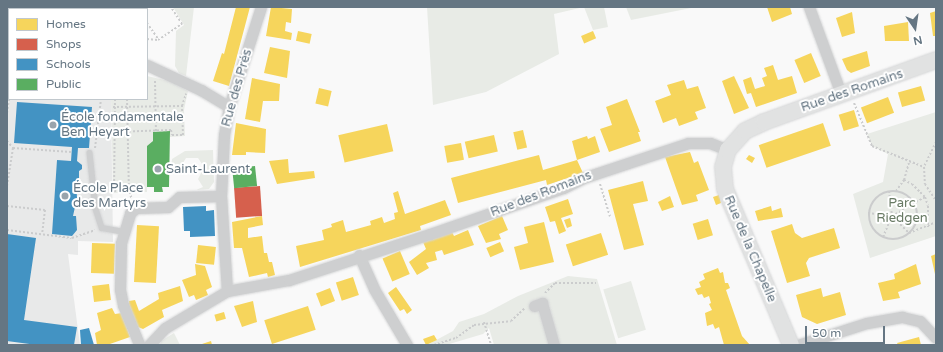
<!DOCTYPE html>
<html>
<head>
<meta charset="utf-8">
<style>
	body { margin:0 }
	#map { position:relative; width:943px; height:352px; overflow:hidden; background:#f9f9f9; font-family:"Varela Round",sans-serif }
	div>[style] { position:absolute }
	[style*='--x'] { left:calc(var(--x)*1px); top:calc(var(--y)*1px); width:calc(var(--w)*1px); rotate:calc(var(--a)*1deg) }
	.built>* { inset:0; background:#e8e9e9 }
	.green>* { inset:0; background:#e8ebe6; transform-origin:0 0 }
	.homes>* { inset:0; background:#f6d55c; transform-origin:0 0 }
	.shops>* { inset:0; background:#d6604d; transform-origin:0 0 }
	.schools>* { inset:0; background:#4393c3 }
	.public>* { inset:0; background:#5aae61; transform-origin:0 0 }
	.path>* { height:2px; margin-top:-1px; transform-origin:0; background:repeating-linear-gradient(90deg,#cbcccd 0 2px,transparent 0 4px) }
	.path>.ring { margin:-1px; padding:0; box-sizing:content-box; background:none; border:2px solid #cbcccd; border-radius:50% }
	.roads { filter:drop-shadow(0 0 1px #d5d6d7) drop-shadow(0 0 1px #d5d6d7) }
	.service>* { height:5.5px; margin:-2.75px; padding:0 2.75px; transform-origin:2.75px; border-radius:2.75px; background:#cecfd0 }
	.minor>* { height:11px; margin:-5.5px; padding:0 5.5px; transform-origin:5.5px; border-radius:5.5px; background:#cecfd0 }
	.secondary>* { height:16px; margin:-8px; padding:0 8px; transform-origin:8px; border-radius:8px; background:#e1e2e2 }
	.dots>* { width:11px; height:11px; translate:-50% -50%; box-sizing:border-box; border:2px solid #fff; border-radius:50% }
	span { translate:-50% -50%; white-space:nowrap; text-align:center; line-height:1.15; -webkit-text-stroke:4px #fff; paint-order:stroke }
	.street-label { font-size:13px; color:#657683 }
	.poi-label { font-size:13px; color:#657683 }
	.left { translate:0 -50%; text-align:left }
	.park-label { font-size:13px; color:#687a64 }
	.frame { position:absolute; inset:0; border:8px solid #657683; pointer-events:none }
	.legend { position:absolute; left:8px; top:8px; width:140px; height:92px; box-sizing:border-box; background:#fff; border:1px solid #c1c8cd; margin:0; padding:5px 7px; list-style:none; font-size:12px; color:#657683 }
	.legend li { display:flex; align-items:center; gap:8px; height:20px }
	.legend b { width:20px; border:1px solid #c1c8cd }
	.north { position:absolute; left:895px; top:8px; width:40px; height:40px; -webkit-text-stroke:3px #fff; paint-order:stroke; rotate:167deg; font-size:11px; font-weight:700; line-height:16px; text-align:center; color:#657683 }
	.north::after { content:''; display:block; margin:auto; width:14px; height:18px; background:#657683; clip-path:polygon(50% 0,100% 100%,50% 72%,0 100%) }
	.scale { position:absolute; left:805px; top:326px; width:80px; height:18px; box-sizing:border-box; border:2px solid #657683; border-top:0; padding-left:5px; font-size:12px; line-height:14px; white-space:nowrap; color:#657683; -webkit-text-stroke:3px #fff; paint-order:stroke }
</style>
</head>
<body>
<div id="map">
	<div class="built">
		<div style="clip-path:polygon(7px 85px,9px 99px,111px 99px,113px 242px,78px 241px,78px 255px,68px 254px,80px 345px,7px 345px)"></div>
	</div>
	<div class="green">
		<div style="clip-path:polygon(7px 7px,86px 7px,87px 9px,9px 9px,9px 85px)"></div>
		<div style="clip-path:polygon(173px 7px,194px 7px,186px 76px,179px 73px,175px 66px,176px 31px,184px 25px)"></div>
		<div style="clip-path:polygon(427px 7px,604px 7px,608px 27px,593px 30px,584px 7px,554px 14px,559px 54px,486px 92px,433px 105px)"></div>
		<div style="clip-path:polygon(626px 7px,696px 7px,631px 20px)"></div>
		<div style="clip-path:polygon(147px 76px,169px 81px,188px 91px,184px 110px,185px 136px,170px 137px,170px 131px,153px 132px,153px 141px,147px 151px,147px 192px,113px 193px,111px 99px,147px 99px)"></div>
		<div style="clip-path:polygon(936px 112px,936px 236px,870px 258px,853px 194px,883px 182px,888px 154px,872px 146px,867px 134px)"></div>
		<div style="clip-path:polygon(213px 150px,214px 182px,209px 189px,196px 190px,203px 187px,198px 179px,204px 167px,198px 158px,186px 158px,180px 168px,171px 168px,172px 159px,185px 151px)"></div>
		<div style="clip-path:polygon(568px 276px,597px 279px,617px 345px,494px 345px,489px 328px,483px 334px,446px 345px,427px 345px,453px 331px,459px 322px,484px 314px,518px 296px)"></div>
		<div style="left:631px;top:281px;width:51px;height:29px;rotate:73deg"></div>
		<div style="clip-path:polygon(174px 333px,180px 345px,160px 345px,161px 341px)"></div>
	</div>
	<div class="homes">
		<div style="clip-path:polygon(236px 7px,250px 7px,229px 86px,213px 81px,222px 53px,224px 54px)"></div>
		<div style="clip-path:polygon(271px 7px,292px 9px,291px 23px,286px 22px,285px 31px,292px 33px,291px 40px,266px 36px)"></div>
		<div style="clip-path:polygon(767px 7px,790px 7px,792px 14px,772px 22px)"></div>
		<div style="clip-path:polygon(936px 11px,936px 36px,933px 36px,930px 13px)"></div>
		<div style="clip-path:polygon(852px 12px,855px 33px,842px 37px,836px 18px)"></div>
		<div style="clip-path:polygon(908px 22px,909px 41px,885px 41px,884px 26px)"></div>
		<div style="left:298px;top:31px;width:14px;height:10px;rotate:12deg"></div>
		<div style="left:593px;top:31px;width:8px;height:13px;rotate:67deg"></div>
		<div style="clip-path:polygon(270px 47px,290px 51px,287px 78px,264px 73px)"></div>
		<div style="clip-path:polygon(867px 51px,870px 66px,851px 73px,847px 70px,842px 59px)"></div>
		<div style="left:811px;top:53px;width:25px;height:18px;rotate:67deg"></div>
		<div style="clip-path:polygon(773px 65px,778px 80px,792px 76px,797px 93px,756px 107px,751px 93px,747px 94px,743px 80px,751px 77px,755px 89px,765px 86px,762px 78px,767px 76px,764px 68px)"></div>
		<div style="clip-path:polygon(734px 76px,749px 108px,734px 114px,722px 81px)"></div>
		<div style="clip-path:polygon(252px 78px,280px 84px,279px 101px,263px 101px,260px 122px,245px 119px)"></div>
		<div style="clip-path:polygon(684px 80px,687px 89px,698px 86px,706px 108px,695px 112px,698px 119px,679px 126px,676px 118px,663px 123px,655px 101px,671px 95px,667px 85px)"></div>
		<div style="left:921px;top:86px;width:15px;height:24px;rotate:74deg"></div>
		<div style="left:319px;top:88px;width:13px;height:16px;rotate:13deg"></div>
		<div style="left:888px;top:97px;width:17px;height:29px;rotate:69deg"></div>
		<div style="clip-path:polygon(627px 99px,640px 132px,638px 132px,641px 141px,609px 152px,600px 129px,612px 125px,606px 107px)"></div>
		<div style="left:854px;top:110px;width:17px;height:16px;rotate:73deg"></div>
		<div style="clip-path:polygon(236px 123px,266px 129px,265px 153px,246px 152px,246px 155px,232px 155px)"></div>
		<div style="left:823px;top:123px;width:24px;height:68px;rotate:71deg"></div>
		<div style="left:387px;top:124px;width:28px;height:50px;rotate:77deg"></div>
		<div style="left:523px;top:130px;width:18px;height:10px;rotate:77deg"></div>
		<div style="left:494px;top:135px;width:17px;height:30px;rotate:77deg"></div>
		<div style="clip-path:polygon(587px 136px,588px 139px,595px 136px,600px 152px,577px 160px,572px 141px)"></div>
		<div style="left:461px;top:143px;width:17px;height:17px;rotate:80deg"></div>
		<div style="clip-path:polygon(690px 152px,694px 163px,698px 161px,709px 190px,696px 195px,698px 201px,682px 205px,665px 157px)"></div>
		<div style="clip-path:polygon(539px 155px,543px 170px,577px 160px,583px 173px,547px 185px,546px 180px,458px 203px,451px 178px)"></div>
		<div style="clip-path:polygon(749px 155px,755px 158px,752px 163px,746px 159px)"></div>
		<div style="clip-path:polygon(288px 159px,289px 173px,314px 171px,315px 178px,277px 184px,269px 161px)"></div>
		<div style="clip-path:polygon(643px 181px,648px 201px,633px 204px,644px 245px,624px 250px,608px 190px)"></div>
		<div style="clip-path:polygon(398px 191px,405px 214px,445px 200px,451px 215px,420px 226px,421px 230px,300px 267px,296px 246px,324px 240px,322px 230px,332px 227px,331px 224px,343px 220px,346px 232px,371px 225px,370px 221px,382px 217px,384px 223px,395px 219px,394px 213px,398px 212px,393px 193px)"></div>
		<div style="clip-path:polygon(719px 195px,721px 203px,716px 205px,713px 197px)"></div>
		<div style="clip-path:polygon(670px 196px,674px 207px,662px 211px,658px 202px)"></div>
		<div style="clip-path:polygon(568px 199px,573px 214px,561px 218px,566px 231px,559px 234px,555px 221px,550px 222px,545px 207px)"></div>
		<div style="clip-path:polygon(771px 206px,772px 211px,781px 208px,783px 217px,758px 221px,755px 211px)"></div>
		<div style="clip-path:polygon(262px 216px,263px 225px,248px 228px,248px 238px,262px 236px,264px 253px,267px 253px,269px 262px,272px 262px,275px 275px,268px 277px,267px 273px,249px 277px,242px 248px,234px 248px,232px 222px)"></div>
		<div style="clip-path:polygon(502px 216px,508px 230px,499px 234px,501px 239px,486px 243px,478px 226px)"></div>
		<div style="clip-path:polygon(570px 218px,572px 226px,567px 228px,564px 220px)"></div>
		<div style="left:708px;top:219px;width:17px;height:16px;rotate:73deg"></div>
		<div style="clip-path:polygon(544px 222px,554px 262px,520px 270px,514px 247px,528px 243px,524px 227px)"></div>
		<div style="clip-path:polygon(792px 224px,795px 233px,802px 238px,834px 228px,840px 248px,809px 258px,806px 263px,810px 276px,787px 283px,771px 231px)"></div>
		<div style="left:137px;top:225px;width:22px;height:57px;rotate:3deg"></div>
		<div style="clip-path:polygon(468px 230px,474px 245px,444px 255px,442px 250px,435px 252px,437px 260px,426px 263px,429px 268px,417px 275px,409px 262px,426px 249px,423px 242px,452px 232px,454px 236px)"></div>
		<div style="left:601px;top:233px;width:23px;height:37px;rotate:72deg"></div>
		<div style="left:500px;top:242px;width:10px;height:15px;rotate:66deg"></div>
		<div style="left:92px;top:243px;width:23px;height:30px;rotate:2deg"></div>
		<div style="left:198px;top:245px;width:18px;height:18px;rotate:6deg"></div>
		<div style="left:400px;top:251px;width:25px;height:19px;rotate:67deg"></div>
		<div style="clip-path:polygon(936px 254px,936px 274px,935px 274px,931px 256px)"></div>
		<div style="clip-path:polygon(195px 264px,205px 266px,212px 287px,206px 290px,208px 295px,196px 300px,194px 295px,189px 297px,182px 280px,196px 275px)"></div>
		<div style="clip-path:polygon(916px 264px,921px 284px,898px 292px,900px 298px,883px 301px,878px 283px,895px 279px,894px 274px)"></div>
		<div style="clip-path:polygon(718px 268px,720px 273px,723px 272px,725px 283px,728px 283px,730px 288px,726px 290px,735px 316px,742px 336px,750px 345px,724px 345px,719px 327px,715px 329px,713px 324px,707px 326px,705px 313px,712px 310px,709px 304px,711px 303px,709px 296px,704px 298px,702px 294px,698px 295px,695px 289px,701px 287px,699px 282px,705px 279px,703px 274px)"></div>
		<div style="left:353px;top:277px;width:19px;height:18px;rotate:72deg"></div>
		<div style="left:109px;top:284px;width:16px;height:17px;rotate:83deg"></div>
		<div style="clip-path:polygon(180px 286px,183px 301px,162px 310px,164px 317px,143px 329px,138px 327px,129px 310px,129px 301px,135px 300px,139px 311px,159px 299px,158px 293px)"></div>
		<div style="clip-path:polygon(396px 287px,412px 310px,407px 314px,404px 309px,400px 311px,388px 293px)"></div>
		<div style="left:330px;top:288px;width:14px;height:15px;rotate:69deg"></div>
		<div style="clip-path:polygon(821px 288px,823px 297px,840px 292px,846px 315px,817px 324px,802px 317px,796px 295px)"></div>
		<div style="clip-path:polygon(253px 301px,257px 322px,242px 327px,234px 306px)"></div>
		<div style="left:308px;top:306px;width:25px;height:46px;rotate:72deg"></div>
		<div style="clip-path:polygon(112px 308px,115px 314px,122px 313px,130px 337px,107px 345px,97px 345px,95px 333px,101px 330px,97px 313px)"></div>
		<div style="left:224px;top:312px;width:7px;height:10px;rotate:74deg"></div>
		<div style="clip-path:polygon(434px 335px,437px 340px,426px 345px,423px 339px)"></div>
		<div style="clip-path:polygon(919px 337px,921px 345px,898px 345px,897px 343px)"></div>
		<div style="clip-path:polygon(211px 341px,212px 345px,199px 345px)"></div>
	</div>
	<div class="shops">
		<div style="left:260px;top:186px;width:30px;height:26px;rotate:86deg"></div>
	</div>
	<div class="schools">
		<div style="clip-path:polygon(17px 102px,92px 107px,89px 148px,78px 148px,77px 161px,82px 165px,82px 169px,79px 171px,79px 181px,76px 181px,77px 198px,73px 216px,76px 216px,77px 230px,72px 236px,52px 234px,57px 160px,71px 161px,72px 147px,14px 143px)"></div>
		<div style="clip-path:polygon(206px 206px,206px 211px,214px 210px,215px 236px,190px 237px,190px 231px,184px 231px,183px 207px)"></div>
		<div style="clip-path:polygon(7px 234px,36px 238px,24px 320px,77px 327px,74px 345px,37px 345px,7px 341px)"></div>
		<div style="clip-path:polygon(89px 328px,94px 345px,81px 345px,80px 330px)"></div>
	</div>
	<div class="public">
		<div style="clip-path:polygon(170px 131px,169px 187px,162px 187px,163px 192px,154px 192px,154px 187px,147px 187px,147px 146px,153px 141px,153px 132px)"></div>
		<div style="left:255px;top:166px;width:20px;height:23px;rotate:84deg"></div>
	</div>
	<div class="path">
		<div style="--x:33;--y:7;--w:2;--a:90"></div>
		<div style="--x:63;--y:7;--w:2;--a:63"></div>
		<div style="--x:136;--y:7;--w:2;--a:63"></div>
		<div style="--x:16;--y:9;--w:2;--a:-90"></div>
		<div style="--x:50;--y:9;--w:4;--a:-34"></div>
		<div style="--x:77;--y:9;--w:4;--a:-34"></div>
		<div style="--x:147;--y:23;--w:19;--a:55"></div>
		<div style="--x:147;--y:39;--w:11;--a:5"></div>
		<div style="--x:158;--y:40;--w:29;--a:-34"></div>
		<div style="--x:182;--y:24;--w:20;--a:-123"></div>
		<div style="--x:155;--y:81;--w:50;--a:88.9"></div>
		<div style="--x:115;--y:99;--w:92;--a:90.6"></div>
		<div style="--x:114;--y:191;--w:15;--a:0"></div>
		<div style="--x:127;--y:99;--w:93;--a:88.8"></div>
		<div style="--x:129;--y:192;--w:8;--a:67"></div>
		<div style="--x:854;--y:103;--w:47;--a:67.3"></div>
		<div style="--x:872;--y:146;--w:56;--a:22"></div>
		<div style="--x:113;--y:107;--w:69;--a:-0.8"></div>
		<div style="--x:7;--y:113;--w:14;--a:-82"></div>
		<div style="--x:113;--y:132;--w:58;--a:-2"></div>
		<div style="--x:171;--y:130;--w:5;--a:79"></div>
		<div style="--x:172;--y:135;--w:11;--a:0"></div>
		<div style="--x:183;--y:135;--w:29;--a:-92"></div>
		<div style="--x:182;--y:106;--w:13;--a:-72"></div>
		<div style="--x:7;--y:141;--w:9;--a:49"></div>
		<div style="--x:13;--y:148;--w:39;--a:99"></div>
		<div style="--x:936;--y:142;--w:28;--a:116"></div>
		<div style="--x:924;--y:167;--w:17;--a:87"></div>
		<div style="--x:925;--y:184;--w:20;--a:57"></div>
		<div style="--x:13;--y:148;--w:58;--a:3.9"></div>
		<div style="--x:95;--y:148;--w:49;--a:-83"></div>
		<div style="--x:101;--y:99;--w:2;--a:180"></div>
		<div style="--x:904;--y:180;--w:9;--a:27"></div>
		<div style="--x:912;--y:184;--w:18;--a:45"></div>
		<div style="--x:925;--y:197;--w:9;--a:72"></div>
		<div style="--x:928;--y:206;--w:21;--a:90"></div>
		<div style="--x:600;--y:184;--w:34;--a:73"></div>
		<div class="ring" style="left:869px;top:191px;width:46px;height:46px"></div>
		<div style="--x:889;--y:191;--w:25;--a:83"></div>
		<div style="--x:892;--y:216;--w:24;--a:45"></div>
		<div style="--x:909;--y:233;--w:29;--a:-22"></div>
		<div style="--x:896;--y:191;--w:14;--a:-54"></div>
		<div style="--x:904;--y:180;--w:19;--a:-74"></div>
		<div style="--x:7;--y:206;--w:38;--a:6"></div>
		<div style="--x:45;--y:210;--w:24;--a:97"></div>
		<div style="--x:868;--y:213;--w:24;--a:7"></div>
		<div style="--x:892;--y:216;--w:38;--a:-30"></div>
		<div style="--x:7;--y:230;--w:65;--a:7"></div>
		<div style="--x:72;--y:238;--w:24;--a:-19"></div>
		<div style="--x:883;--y:237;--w:23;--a:-67"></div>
		<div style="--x:545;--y:293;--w:14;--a:-45"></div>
		<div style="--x:555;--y:283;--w:41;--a:0"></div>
		<div style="--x:484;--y:322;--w:24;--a:73"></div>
		<div style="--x:434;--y:345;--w:23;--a:-18"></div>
		<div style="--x:456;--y:338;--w:22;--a:-36"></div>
		<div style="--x:474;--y:325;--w:37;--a:-6"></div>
		<div style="--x:511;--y:321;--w:19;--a:-43"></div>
	</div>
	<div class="roads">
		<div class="service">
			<div style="--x:7;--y:31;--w:2;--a:90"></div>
			<div style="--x:7;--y:86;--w:4;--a:63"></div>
			<div style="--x:90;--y:153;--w:56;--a:83.9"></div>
			<div style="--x:96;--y:209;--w:20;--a:72"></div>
			<div style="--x:102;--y:228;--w:22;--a:10"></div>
		</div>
		<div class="minor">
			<div style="--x:97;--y:7;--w:2;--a:63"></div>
			<div style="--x:809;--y:7;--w:93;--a:69.8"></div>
			<div style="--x:147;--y:65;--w:60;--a:24.8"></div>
			<div style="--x:201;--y:90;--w:33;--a:31"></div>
			<div style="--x:359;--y:255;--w:37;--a:66"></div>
			<div style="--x:374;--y:289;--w:65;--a:59.5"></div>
			<div style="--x:227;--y:291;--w:95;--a:-93.6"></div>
			<div style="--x:221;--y:196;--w:61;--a:-87.2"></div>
			<div style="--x:224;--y:135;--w:28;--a:-80"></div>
			<div style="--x:229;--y:107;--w:105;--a:-72.3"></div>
			<div style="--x:534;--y:306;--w:9;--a:-21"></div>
			<div style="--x:542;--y:303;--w:44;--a:74.1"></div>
			<div style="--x:139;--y:344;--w:42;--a:-112.3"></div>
			<div style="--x:123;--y:305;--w:16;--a:-101"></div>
			<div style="--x:120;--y:289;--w:46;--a:-88.8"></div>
			<div style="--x:121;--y:243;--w:31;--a:-73"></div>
			<div style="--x:130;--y:213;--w:8;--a:-40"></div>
			<div style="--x:136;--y:208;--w:32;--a:-2"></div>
			<div style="--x:168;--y:207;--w:15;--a:-42"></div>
			<div style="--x:179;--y:197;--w:42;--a:-1.4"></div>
			<div style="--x:149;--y:345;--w:23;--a:-47"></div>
			<div style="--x:165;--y:328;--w:72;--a:-30.8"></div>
			<div style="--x:227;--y:291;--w:63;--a:-10.1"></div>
			<div style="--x:289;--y:280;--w:148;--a:-18.1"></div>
			<div style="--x:430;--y:234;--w:141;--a:-19.1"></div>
			<div style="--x:563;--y:188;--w:25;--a:-26"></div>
			<div style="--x:586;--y:177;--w:108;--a:-18.4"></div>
			<div style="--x:688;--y:143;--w:22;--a:0"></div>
			<div style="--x:710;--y:143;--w:19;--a:21"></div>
			<div style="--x:798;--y:345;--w:72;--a:-17.7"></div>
			<div style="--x:867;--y:323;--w:36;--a:-10"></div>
			<div style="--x:902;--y:317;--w:18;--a:13"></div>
			<div style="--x:920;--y:321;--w:23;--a:47"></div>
		</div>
		<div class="secondary">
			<div style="--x:791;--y:345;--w:169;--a:-112.9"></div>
			<div style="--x:725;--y:189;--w:22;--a:-95"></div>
			<div style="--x:723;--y:167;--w:18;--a:-74"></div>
			<div style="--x:728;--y:150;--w:25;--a:-48"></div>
			<div style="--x:745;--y:131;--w:21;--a:-25"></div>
			<div style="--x:764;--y:122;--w:183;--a:-19.8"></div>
		</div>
	</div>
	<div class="dots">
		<div style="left:53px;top:125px;background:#99a4ac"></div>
		<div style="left:158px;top:169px;background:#99a4ac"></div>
		<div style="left:65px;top:196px;background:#99a4ac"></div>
	</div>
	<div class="street-label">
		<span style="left:237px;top:88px;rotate:-74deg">Rue des Prés</span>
		<span style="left:852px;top:91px;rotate:-19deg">Rue des Romains</span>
		<span style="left:541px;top:194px;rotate:-21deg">Rue des Romains</span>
		<span style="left:750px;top:249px;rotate:67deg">Rue de la Chapelle</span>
	</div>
	<div class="poi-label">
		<span class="left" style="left:61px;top:125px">École fondamentale<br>Ben Heyart</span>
		<span class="left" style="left:166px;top:169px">Saint-Laurent</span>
		<span class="left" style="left:73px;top:196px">École Place<br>des Martyrs</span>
	</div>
	<div class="park-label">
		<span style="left:902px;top:211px">Parc<br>Riedgen</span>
	</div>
	<div class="frame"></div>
	<ul class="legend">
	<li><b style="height:11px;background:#f6d55c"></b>Homes</li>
	<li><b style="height:11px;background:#d6604d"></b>Shops</li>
	<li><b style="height:11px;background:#4393c3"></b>Schools</li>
	<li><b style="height:11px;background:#5aae61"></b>Public</li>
	</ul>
	<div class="north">N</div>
	<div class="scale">50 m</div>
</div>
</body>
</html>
